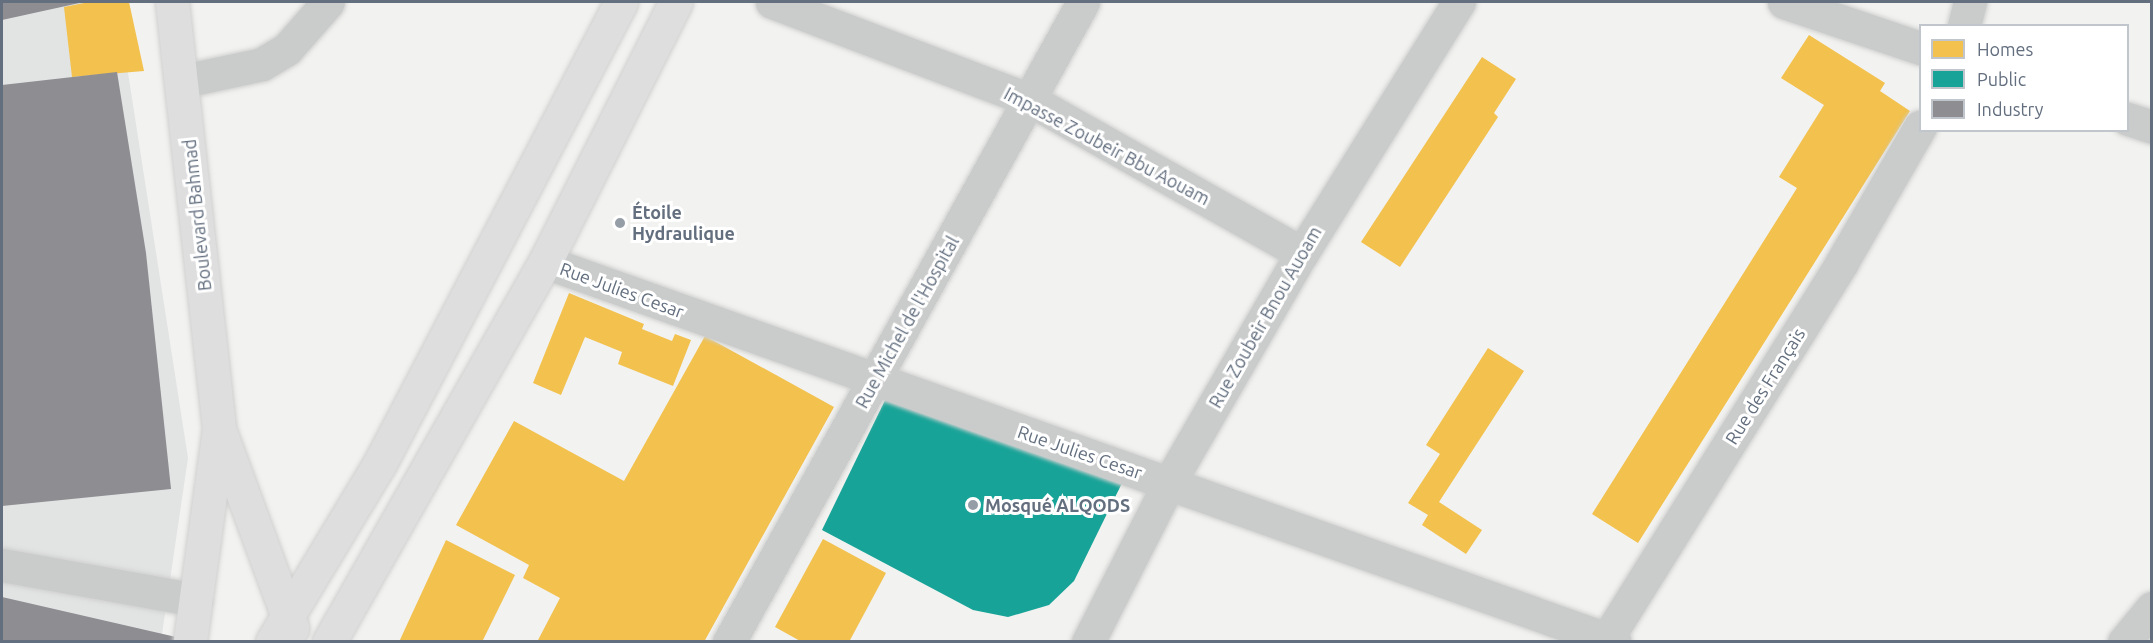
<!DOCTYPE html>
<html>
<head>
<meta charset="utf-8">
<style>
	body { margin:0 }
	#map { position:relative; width:2153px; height:643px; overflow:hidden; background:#f2f2f0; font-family:Ubuntu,sans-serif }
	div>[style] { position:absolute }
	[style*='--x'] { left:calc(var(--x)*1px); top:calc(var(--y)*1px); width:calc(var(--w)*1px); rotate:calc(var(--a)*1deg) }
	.built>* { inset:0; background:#e2e3e3 }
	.homes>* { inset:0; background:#f2c14e }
	.public>* { inset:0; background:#17a398 }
	.industry>* { inset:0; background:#8d8d92 }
	.roads { filter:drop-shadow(0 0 2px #cfd0cf) drop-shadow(0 0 2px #cfd0cf) }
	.minor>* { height:33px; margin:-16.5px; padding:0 16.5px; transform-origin:16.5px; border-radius:16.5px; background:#cacbcb }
	.major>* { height:33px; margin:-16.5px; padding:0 16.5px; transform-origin:16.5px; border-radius:16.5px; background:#dededf }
	.dots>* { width:16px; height:16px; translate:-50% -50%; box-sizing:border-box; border:3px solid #fff; border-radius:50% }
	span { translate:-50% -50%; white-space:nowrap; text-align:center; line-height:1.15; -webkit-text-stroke:6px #fff; paint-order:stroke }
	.street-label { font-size:18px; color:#636f7f }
	.poi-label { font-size:18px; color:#636f7f; font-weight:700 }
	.left { translate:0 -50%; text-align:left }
	.frame { position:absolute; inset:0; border:3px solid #636f7f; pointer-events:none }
	.legend { position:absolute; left:1919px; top:24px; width:210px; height:108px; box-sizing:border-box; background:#fff; border:2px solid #c1c5cc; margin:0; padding:8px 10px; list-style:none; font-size:18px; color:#636f7f }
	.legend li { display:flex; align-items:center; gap:12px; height:30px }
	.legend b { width:30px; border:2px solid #c1c5cc }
</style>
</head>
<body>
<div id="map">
	<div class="built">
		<div style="clip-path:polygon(2px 2px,117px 2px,188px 458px,161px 641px,2px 641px)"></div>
	</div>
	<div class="homes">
		<div style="clip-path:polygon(89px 2px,129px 2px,144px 71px,72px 77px,64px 7px)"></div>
		<div style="clip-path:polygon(1809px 35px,1885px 83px,1880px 91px,1910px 111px,1638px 543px,1592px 514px,1797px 188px,1779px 177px,1824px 105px,1781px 78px)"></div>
		<div style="clip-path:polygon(1482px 57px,1516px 79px,1494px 113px,1498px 117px,1400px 267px,1361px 242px)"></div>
		<div style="clip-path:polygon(569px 293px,644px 324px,642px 329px,672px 341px,675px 334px,691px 340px,673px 386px,618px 364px,622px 352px,585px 337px,561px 395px,533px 383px)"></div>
		<div style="clip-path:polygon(705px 336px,834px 407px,704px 642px,537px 642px,560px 598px,523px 578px,529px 565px,456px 525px,514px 421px,624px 481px)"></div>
		<div style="clip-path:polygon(1488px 348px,1524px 371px,1439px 502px,1482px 530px,1466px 554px,1422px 525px,1428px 515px,1408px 503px,1440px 454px,1426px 445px)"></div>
		<div style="clip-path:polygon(823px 539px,886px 573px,849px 642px,802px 642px,775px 627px)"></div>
		<div style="clip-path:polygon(446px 540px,515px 575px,482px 642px,399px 642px)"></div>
	</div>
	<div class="public">
		<div style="clip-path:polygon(888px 394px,1124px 479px,1074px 581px,1049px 605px,1008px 617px,973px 610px,822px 530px)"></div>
	</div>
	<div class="industry">
		<div style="clip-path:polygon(2px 2px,84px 2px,2px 20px)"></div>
		<div style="clip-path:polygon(117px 72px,146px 253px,171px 489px,2px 506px,2px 85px)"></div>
		<div style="clip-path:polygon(2px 597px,176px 637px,175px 642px,2px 642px)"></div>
	</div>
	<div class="roads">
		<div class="minor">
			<div style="--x:772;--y:2;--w:276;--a:20.8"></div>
			<div style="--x:1030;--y:100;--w:312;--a:29.4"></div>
			<div style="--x:1784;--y:2;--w:144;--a:18.7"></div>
			<div style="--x:1964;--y:26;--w:25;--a:-76"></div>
			<div style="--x:183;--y:81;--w:81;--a:-12.1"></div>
			<div style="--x:262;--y:64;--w:29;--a:-31"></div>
			<div style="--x:287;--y:49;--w:62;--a:-48.9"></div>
			<div style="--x:2128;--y:119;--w:25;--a:18"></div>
			<div style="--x:545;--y:262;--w:1135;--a:19.55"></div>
			<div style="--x:2;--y:565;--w:197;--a:10.2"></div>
			<div style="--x:729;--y:642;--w:731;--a:-61.05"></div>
			<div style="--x:1088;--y:642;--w:178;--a:-63"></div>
			<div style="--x:1169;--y:483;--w:266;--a:-60"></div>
			<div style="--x:1302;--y:253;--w:296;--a:-58"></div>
			<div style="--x:1605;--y:642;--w:448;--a:-58"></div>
			<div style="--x:1842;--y:262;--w:156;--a:-60"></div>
			<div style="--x:2124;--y:642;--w:44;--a:-50.5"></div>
		</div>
		<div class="major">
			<div style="--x:172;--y:2;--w:430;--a:83.7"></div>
			<div style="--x:219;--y:429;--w:215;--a:97.8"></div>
			<div style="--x:220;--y:432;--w:209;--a:69.8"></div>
			<div style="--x:272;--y:642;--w:209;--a:-58.9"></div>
			<div style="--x:380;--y:463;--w:520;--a:-62.4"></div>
			<div style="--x:329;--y:642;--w:437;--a:-60.4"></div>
			<div style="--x:545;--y:262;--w:291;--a:-63.3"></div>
		</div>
	</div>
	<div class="dots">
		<div style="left:620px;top:223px;background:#959da7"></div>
		<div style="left:973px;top:505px;background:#959da7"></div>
	</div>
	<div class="street-label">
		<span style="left:1107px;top:146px;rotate:28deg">Impasse Zoubeir Bbu Aouam</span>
		<span style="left:197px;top:215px;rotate:-96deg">Boulevard Bahmad</span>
		<span style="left:622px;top:290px;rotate:20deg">Rue Julies Cesar</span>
		<span style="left:1265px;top:317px;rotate:-60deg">Rue Zoubeir Bnou Auoam</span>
		<span style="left:907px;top:322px;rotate:-61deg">Rue Michel de l'Hospital</span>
		<span style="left:1765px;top:386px;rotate:-58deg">Rue des Français</span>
		<span style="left:1080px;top:452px;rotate:19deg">Rue Julies Cesar</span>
	</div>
	<div class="poi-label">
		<span class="left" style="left:632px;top:223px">Étoile<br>Hydraulique</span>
		<span class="left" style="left:985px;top:505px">Mosqué ALQODS</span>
	</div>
	<div class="frame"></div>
	<ul class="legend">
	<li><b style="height:16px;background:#f2c14e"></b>Homes</li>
	<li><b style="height:16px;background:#17a398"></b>Public</li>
	<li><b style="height:16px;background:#8d8d92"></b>Industry</li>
	</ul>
</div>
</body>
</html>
